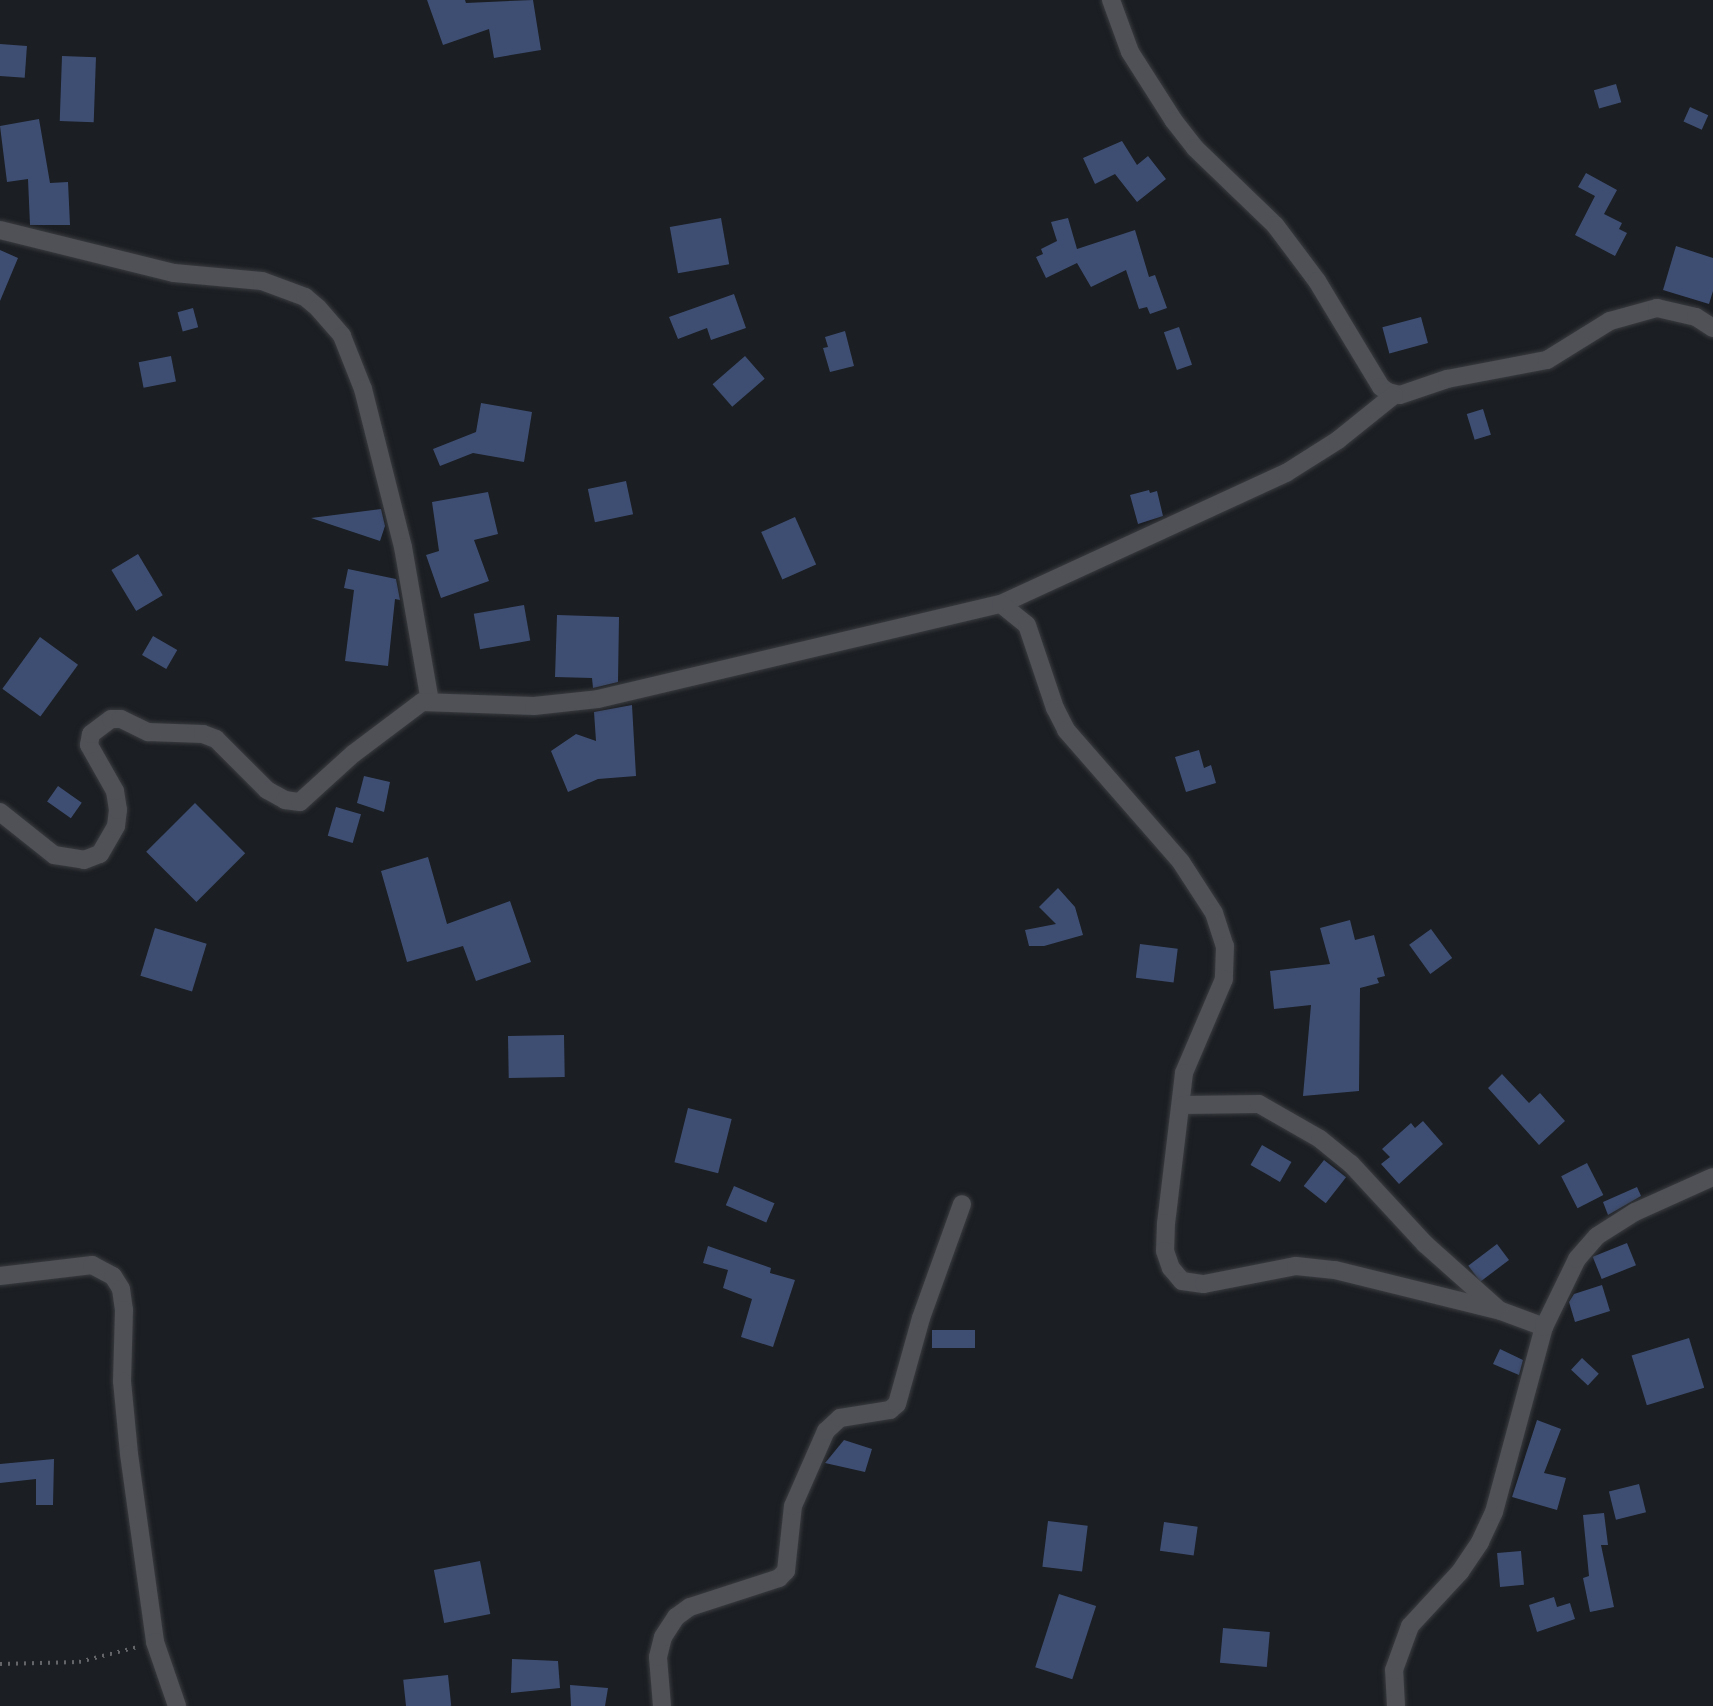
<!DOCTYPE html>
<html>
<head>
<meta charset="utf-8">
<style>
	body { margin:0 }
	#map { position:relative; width:1713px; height:1706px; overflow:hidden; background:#1b1e22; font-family:Karla,sans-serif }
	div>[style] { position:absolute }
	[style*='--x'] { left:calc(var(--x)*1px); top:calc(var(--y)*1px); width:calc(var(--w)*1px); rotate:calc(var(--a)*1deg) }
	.building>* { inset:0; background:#3e4e73; transform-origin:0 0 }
	.path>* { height:4px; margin-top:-2px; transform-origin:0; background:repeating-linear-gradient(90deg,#636569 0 2px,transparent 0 8px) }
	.roads { filter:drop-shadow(0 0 2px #3a3c40) drop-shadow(0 0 2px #3a3c40) }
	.street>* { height:18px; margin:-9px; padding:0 9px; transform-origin:9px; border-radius:9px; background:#4f5157 }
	span { translate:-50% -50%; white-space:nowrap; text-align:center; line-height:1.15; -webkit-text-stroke:6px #07080a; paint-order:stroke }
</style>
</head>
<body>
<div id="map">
	<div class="building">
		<div style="clip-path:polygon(427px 0,465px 0,466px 3px,533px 0,541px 50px,494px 58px,489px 29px,443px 45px)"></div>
		<div style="left:0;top:44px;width:27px;height:32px;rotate:4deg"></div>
		<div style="left:62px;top:56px;width:34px;height:65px;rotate:2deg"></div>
		<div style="left:1616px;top:84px;width:19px;height:23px;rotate:74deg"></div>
		<div style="left:1690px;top:107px;width:20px;height:16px;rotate:24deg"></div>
		<div style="clip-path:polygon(39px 119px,50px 183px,68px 182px,70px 225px,30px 225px,28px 179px,7px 182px,0 126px)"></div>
		<div style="clip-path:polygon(1122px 141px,1137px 165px,1148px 156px,1166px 179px,1137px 202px,1115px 174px,1095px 184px,1083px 158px)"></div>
		<div style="clip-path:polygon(1586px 173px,1617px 190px,1604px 214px,1622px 223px,1619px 229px,1627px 233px,1615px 256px,1575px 235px,1595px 196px,1578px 187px)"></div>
		<div style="left:721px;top:218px;width:47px;height:52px;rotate:80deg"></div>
		<div style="clip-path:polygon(1068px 218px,1077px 249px,1135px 230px,1149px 277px,1155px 275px,1167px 308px,1150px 314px,1147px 307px,1139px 309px,1126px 270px,1091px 287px,1077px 263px,1046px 278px,1036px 257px,1043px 254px,1041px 249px,1057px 241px,1051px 222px)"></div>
		<div style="clip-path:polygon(1676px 246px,1713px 258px,1713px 291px,1709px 304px,1663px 290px)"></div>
		<div style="clip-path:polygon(0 250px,18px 258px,0 301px)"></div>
		<div style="clip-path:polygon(734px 294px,746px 328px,711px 340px,707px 328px,678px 339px,669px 317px)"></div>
		<div style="left:193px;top:308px;width:20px;height:16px;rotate:75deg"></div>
		<div style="left:1421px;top:317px;width:27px;height:40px;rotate:75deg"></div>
		<div style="left:1179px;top:327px;width:40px;height:16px;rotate:71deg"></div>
		<div style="clip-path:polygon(845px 331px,854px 366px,830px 372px,823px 348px,828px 347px,825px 337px)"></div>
		<div style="left:171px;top:356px;width:26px;height:33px;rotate:79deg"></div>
		<div style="left:745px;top:356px;width:30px;height:43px;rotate:49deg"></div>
		<div style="clip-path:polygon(481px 403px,532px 412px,524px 462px,473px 453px,440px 466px,433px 449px,476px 432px)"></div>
		<div style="left:1483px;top:409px;width:27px;height:17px;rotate:73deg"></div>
		<div style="left:626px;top:481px;width:34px;height:39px;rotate:78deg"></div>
		<div style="clip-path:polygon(1149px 490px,1150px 493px,1157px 491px,1163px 516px,1138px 524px,1130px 495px)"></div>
		<div style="clip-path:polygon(488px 492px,498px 534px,474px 540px,489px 581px,441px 598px,426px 555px,439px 551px,432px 502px)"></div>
		<div style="clip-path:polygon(381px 509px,385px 526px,380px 541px,311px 518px)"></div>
		<div style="left:795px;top:517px;width:52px;height:37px;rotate:66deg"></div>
		<div style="left:138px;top:554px;width:48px;height:31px;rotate:59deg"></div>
		<div style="clip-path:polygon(348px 569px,396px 579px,400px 600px,395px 599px,388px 666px,345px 661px,354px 590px,344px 588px)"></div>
		<div style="left:524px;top:605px;width:36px;height:51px;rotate:80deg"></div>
		<div style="clip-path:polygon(557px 615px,619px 617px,618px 682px,593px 688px,592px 678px,555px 677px)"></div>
		<div style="left:153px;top:636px;width:28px;height:22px;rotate:30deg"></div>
		<div style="left:40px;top:637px;width:47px;height:64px;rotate:36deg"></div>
		<div style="clip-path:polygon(632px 705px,636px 776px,598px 779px,568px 792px,551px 751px,576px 734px,596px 741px,594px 712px)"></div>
		<div style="clip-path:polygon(1199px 750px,1204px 768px,1211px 765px,1216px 783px,1186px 792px,1175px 757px)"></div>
		<div style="clip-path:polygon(364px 776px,390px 782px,384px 812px,357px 803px)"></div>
		<div style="left:58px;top:786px;width:29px;height:19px;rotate:35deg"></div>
		<div style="left:195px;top:803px;width:71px;height:69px;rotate:45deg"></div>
		<div style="left:336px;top:807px;width:26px;height:30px;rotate:16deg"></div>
		<div style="clip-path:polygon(428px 857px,447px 924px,510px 901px,531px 962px,476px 981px,463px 946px,407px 962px,381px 871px)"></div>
		<div style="clip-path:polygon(1058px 888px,1075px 907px,1083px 935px,1044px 946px,1029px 946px,1025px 930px,1056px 924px,1039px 907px)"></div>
		<div style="clip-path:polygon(1350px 920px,1355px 940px,1374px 935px,1385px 976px,1377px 978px,1379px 983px,1360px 988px,1359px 1091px,1303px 1096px,1311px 1005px,1274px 1009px,1270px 971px,1330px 964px,1320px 928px)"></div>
		<div style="left:155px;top:928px;width:54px;height:50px;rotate:17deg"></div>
		<div style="left:1431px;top:929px;width:36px;height:27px;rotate:54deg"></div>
		<div style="left:1140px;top:944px;width:38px;height:34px;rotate:7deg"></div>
		<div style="left:564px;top:1035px;width:42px;height:56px;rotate:89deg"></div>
		<div style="clip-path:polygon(1502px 1074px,1529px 1103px,1540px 1093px,1565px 1121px,1539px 1145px,1488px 1088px)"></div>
		<div style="left:688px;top:1108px;width:45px;height:56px;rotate:14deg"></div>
		<div style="clip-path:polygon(1423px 1121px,1443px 1144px,1399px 1184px,1381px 1164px,1390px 1157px,1382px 1149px,1411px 1123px,1415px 1128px)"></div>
		<div style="left:1262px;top:1145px;width:34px;height:23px;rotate:30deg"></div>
		<div style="left:1324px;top:1160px;width:28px;height:33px;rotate:38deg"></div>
		<div style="left:1587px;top:1163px;width:36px;height:29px;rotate:63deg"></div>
		<div style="left:734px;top:1186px;width:44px;height:21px;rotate:23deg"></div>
		<div style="clip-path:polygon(1637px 1187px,1641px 1196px,1608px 1215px,1603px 1202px)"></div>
		<div style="left:1627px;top:1243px;width:24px;height:37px;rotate:68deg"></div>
		<div style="left:1497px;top:1244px;width:20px;height:36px;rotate:53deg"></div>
		<div style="clip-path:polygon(708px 1246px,771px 1268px,770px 1273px,795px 1280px,773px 1347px,741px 1337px,752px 1299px,723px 1288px,728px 1270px,703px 1263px)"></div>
		<div style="clip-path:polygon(1602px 1285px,1610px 1311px,1575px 1322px,1569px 1302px,1574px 1294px)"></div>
		<div style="left:932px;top:1330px;width:43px;height:18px"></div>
		<div style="left:1689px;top:1338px;width:52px;height:60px;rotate:73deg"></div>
		<div style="clip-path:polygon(1500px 1349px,1523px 1360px,1519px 1375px,1493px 1364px)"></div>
		<div style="left:1582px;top:1358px;width:23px;height:16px;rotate:43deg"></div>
		<div style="clip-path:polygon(1537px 1420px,1561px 1429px,1544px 1473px,1566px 1478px,1557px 1510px,1512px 1497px)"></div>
		<div style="clip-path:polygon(844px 1440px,872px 1449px,865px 1472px,825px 1463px)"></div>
		<div style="clip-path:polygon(54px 1459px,53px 1505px,36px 1505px,36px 1479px,0 1483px,0 1464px)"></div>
		<div style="left:1639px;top:1484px;width:29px;height:31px;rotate:76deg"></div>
		<div style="clip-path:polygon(1604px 1513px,1608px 1545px,1601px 1545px,1614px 1607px,1590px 1612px,1583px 1578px,1589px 1576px,1583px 1515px)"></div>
		<div style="left:1048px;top:1521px;width:40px;height:46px;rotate:7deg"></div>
		<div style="left:1164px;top:1522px;width:34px;height:29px;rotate:8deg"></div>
		<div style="left:1521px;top:1551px;width:34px;height:24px;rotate:85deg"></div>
		<div style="left:480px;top:1561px;width:54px;height:47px;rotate:79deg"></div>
		<div style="left:1059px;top:1594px;width:39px;height:77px;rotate:18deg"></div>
		<div style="clip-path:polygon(1554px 1597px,1557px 1607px,1570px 1603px,1575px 1619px,1537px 1632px,1529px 1605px)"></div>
		<div style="left:1223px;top:1628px;width:47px;height:35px;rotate:5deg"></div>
		<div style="clip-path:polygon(512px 1659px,558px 1661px,560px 1688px,511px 1693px)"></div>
		<div style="left:448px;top:1675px;width:31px;height:45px;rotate:84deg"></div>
		<div style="clip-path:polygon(570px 1685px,608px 1688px,605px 1706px,571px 1706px)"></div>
	</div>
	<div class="path">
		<div style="--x:0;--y:1664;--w:79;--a:-1.5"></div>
		<div style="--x:79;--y:1662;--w:61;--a:-14.3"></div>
	</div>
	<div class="roads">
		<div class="street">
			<div style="--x:1111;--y:0;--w:55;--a:69.9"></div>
			<div style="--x:1130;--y:52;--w:82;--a:57.5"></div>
			<div style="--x:1174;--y:121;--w:34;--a:52"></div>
			<div style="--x:1195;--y:148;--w:111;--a:43.9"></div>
			<div style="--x:1275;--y:225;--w:70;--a:53.1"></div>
			<div style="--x:1317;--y:281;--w:124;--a:58.9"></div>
			<div style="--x:1381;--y:387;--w:9;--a:36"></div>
			<div style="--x:1388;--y:392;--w:12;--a:14"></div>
			<div style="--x:1400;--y:395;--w:50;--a:-18.8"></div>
			<div style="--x:1447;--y:379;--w:102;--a:-10.8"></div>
			<div style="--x:1547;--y:360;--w:74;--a:-31.8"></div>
			<div style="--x:1610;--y:321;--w:49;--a:-15.5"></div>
			<div style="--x:1657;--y:308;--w:40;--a:13"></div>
			<div style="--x:1696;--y:317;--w:20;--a:33"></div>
			<div style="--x:0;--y:230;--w:179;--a:13.9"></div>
			<div style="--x:174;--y:273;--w:88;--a:5.2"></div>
			<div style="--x:262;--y:281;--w:46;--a:20.4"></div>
			<div style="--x:305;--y:297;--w:17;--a:40"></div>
			<div style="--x:318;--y:308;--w:37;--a:49"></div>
			<div style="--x:342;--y:336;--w:57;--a:68.4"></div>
			<div style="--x:363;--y:389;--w:163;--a:75.8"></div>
			<div style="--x:403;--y:547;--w:156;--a:80.1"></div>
			<div style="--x:1001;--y:604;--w:314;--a:-24.7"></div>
			<div style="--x:1286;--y:473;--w:62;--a:-32.4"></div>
			<div style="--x:1338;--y:440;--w:72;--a:-38.8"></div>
			<div style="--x:0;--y:812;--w:69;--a:38.5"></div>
			<div style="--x:54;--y:855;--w:30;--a:9"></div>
			<div style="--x:84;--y:860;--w:17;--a:-21"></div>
			<div style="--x:100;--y:854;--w:32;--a:-60"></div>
			<div style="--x:116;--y:826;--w:16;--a:-83"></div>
			<div style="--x:118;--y:810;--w:19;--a:-99"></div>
			<div style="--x:115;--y:791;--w:53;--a:-119.5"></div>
			<div style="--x:89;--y:745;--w:11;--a:-80"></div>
			<div style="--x:91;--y:734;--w:25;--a:-37"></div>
			<div style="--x:111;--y:719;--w:10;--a:0"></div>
			<div style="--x:121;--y:719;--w:30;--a:26"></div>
			<div style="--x:148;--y:732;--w:55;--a:2.1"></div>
			<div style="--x:203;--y:734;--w:14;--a:21"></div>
			<div style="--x:216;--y:739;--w:72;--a:45"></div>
			<div style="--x:267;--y:790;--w:21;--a:29"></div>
			<div style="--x:285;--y:800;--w:15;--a:8"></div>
			<div style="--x:300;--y:802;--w:72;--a:-42.2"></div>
			<div style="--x:353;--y:754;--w:86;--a:-37"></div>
			<div style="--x:422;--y:702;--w:112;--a:2"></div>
			<div style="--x:534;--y:706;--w:64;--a:-6.2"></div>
			<div style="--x:598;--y:699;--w:414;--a:-13.3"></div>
			<div style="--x:1001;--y:604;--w:33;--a:39"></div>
			<div style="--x:1027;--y:625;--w:88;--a:71.4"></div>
			<div style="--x:1055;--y:708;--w:25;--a:63"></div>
			<div style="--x:1066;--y:730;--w:175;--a:48.9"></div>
			<div style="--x:1181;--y:862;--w:61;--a:57.1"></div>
			<div style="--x:1214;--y:913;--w:35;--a:72"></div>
			<div style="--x:1225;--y:946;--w:33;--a:92"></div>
			<div style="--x:1224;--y:979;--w:102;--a:113.1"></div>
			<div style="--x:1184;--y:1073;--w:151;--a:96.8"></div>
			<div style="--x:1166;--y:1223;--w:28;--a:92"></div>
			<div style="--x:1165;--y:1251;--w:18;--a:71"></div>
			<div style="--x:1171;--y:1268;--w:17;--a:50"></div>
			<div style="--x:1182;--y:1281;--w:22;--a:8"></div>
			<div style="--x:1204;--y:1284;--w:94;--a:-11.1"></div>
			<div style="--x:1296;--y:1266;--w:39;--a:6"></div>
			<div style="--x:1335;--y:1270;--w:171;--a:13.9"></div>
			<div style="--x:1501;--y:1311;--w:46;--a:20.4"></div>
			<div style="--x:1183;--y:1105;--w:76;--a:-0.8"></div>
			<div style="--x:1259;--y:1104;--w:70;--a:29.8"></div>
			<div style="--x:1320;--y:1139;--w:40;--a:39"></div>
			<div style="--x:1351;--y:1164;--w:109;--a:47.2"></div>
			<div style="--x:1425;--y:1244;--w:99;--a:41.7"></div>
			<div style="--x:0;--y:1276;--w:93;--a:-6.8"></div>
			<div style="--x:92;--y:1265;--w:24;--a:28"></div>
			<div style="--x:113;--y:1276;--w:15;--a:58"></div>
			<div style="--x:121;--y:1289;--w:21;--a:82"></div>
			<div style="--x:124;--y:1310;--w:71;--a:91.6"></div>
			<div style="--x:122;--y:1381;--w:73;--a:84.5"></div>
			<div style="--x:129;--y:1454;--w:190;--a:82.1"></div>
			<div style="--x:155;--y:1642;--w:68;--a:71"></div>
			<div style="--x:662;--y:1706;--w:49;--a:-94.7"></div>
			<div style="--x:658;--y:1657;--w:21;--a:-76"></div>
			<div style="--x:663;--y:1637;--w:24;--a:-57"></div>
			<div style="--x:676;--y:1617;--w:17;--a:-36"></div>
			<div style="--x:690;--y:1607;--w:94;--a:-18"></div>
			<div style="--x:779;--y:1578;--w:10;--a:-45"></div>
			<div style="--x:786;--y:1571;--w:65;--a:-83.9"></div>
			<div style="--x:793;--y:1506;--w:82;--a:-66.3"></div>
			<div style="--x:826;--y:1431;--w:19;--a:-43"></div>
			<div style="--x:840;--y:1418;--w:51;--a:-9.1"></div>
			<div style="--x:890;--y:1410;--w:9;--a:-41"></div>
			<div style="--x:897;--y:1404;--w:89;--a:-74.4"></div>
			<div style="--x:921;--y:1318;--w:121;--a:-70.2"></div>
			<div style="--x:1396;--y:1706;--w:36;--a:-93"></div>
			<div style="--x:1394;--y:1670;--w:47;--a:-70"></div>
			<div style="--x:1410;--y:1626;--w:74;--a:-47.2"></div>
			<div style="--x:1460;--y:1572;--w:36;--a:-56"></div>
			<div style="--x:1480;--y:1542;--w:33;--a:-65"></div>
			<div style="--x:1494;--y:1512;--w:192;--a:-74.9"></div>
			<div style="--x:1544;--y:1327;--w:76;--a:-64.1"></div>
			<div style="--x:1577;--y:1259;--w:30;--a:-49"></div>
			<div style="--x:1597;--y:1236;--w:45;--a:-32.3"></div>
			<div style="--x:1635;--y:1212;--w:85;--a:-24.2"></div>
		</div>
	</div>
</div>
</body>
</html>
